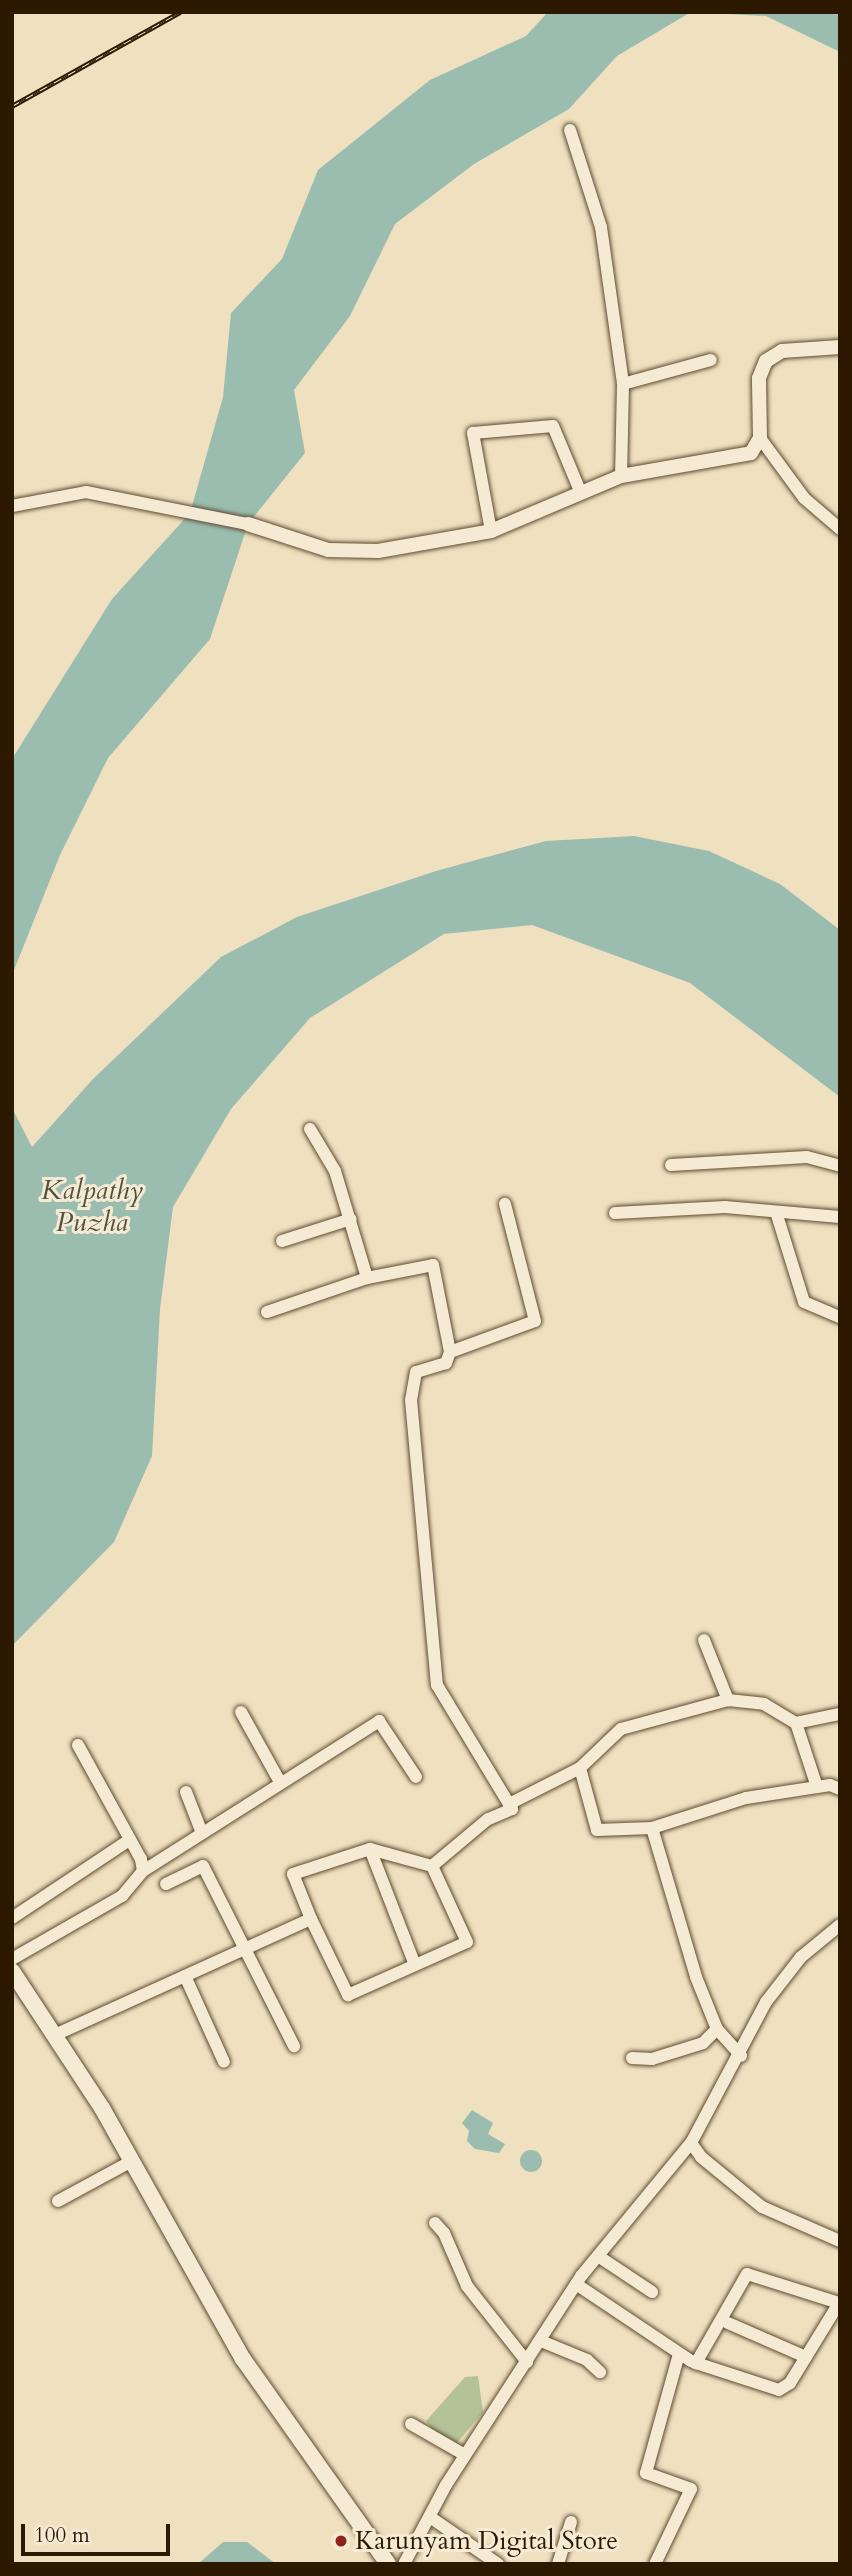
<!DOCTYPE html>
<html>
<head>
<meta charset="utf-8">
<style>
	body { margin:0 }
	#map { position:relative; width:852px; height:2576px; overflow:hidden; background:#efe0bf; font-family:Cardo,serif }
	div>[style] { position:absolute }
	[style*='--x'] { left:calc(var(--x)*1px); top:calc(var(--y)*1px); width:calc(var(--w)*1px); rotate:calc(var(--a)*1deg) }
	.green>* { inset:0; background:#b4c396 }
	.water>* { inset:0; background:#9abdb0 }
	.round { border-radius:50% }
	.roads { filter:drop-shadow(0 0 2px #5e4b31) drop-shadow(0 0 2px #5e4b31) }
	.minor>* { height:12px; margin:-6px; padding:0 6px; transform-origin:6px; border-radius:6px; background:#f5ebd5 }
	.tertiary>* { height:14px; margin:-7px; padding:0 7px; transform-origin:7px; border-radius:7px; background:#f5ebd5 }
	.secondary>* { height:16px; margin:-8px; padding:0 8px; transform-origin:8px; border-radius:8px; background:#f5ebd5 }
	.rail>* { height:5px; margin-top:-2.5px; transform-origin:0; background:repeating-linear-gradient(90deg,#f5ebd5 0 8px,#2d1902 0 16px); box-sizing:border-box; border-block:2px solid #2d1902 }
	.dots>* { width:19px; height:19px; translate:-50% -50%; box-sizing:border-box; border:4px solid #f5ebd5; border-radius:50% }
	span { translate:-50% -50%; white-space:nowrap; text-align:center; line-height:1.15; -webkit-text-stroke:6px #f5ebd5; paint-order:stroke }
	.poi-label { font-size:26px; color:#2d1902 }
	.left { translate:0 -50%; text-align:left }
	.water-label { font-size:28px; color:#53523f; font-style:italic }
	.frame { position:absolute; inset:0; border:14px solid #2d1902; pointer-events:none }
	.scale { position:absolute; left:21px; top:2524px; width:149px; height:32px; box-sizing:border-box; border:4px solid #2d1902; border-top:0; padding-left:9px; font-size:21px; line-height:24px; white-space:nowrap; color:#2d1902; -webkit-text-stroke:5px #f5ebd5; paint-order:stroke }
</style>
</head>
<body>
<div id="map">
	<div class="green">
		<div style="clip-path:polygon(478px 2376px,483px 2412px,456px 2444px,435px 2432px,426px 2421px,465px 2377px)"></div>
	</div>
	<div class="water">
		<div style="clip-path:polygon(548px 12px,840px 12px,840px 52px,766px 16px,691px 12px,617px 56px,569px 109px,474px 164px,395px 224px,350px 316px,294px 390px,305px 453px,248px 524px,210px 639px,108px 758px,60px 855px,12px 975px,12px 759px,112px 599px,190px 513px,223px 397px,231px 313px,282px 259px,318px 170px,430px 80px,526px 36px)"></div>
		<div style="clip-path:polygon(634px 836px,709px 851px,780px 884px,840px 930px,840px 1097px,690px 983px,532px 925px,444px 934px,310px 1018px,231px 1109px,173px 1207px,160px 1309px,152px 1456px,114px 1542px,12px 1646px,12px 1108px,32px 1147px,93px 1079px,221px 957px,297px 917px,436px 871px,546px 841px)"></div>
		<div style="clip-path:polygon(472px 2110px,493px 2123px,488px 2134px,505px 2144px,499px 2153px,475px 2149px,467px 2141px,469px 2131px,462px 2123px)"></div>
		<div class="round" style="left:520px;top:2150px;width:22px;height:22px"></div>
		<div style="clip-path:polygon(223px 2542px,247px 2542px,276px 2564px,198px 2564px)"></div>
	</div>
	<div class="roads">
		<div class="minor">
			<div style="--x:570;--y:130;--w:102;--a:72.3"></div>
			<div style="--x:601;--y:227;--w:159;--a:82"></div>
			<div style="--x:623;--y:384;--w:92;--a:91.2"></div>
			<div style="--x:623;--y:384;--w:91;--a:-15.3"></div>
			<div style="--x:760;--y:438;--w:74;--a:53.7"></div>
			<div style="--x:804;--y:498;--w:48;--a:40.7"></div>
			<div style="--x:12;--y:506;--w:75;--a:-10.7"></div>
			<div style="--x:86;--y:492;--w:165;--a:11.2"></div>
			<div style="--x:491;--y:531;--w:100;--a:-100.4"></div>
			<div style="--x:473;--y:433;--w:80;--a:-5"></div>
			<div style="--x:553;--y:426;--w:70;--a:67.4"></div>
			<div style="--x:310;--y:1129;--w:49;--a:59.2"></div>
			<div style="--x:335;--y:1171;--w:112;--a:73.3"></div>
			<div style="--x:671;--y:1165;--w:136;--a:-3.4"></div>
			<div style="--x:807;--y:1157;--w:34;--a:15"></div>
			<div style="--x:776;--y:1212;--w:94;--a:72.7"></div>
			<div style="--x:804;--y:1302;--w:39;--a:23"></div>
			<div style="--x:615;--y:1213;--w:110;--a:-3.1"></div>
			<div style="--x:725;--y:1207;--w:115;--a:5"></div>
			<div style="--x:282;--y:1241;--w:72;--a:-17.7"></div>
			<div style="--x:267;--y:1312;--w:106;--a:-18.8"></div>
			<div style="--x:367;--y:1278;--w:67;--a:-11.1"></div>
			<div style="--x:433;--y:1265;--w:89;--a:78.9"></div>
			<div style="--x:450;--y:1352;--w:12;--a:110"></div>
			<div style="--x:446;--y:1363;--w:31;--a:163"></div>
			<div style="--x:416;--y:1372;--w:28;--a:100"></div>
			<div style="--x:411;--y:1400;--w:286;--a:84.8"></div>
			<div style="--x:437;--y:1685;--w:145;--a:58.8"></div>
			<div style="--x:512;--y:1809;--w:26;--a:157"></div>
			<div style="--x:488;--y:1819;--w:73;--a:140"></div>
			<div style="--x:450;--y:1352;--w:90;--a:-20"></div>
			<div style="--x:535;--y:1321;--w:121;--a:-104.4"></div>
			<div style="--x:704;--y:1640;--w:65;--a:68.2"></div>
			<div style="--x:241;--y:1712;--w:80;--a:60.9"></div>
			<div style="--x:796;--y:1723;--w:45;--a:-11.6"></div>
			<div style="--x:78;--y:1745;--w:130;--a:61.1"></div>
			<div style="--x:141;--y:1859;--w:12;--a:81"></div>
			<div style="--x:580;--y:1768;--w:64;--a:74.7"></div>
			<div style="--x:597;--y:1830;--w:55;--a:-2.1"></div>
			<div style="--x:652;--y:1828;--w:99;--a:-17.7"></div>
			<div style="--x:746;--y:1798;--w:85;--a:-8.8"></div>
			<div style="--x:830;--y:1785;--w:11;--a:22"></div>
			<div style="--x:186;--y:1792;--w:44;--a:68.7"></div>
			<div style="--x:509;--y:1804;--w:80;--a:-26.9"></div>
			<div style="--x:580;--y:1768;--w:57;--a:-43.6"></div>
			<div style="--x:621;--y:1729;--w:111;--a:-15.2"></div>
			<div style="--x:728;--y:1700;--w:36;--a:6"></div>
			<div style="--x:764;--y:1704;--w:37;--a:31"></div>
			<div style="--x:796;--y:1723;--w:67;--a:71.8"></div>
			<div style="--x:652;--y:1828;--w:155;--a:73.5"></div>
			<div style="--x:696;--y:1977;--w:56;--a:68"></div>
			<div style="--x:370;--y:1849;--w:124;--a:68.8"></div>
			<div style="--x:166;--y:1884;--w:41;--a:-25.9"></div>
			<div style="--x:203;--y:1866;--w:202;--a:63.2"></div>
			<div style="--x:12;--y:1918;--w:139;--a:-33.6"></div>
			<div style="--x:12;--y:1959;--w:127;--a:-29.8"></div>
			<div style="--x:122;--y:1896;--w:33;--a:-50"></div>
			<div style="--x:143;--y:1871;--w:280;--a:-32.4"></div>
			<div style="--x:379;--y:1721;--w:67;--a:56.5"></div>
			<div style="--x:185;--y:1976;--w:94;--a:65.6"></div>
			<div style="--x:57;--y:2034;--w:279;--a:-24.4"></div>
			<div style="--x:311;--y:1919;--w:85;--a:64"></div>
			<div style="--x:348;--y:1995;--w:130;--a:-24"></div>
			<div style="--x:467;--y:1942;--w:84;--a:-114.7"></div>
			<div style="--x:432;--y:1866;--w:64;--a:-164.7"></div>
			<div style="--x:370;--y:1849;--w:81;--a:162"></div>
			<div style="--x:293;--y:1874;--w:48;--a:68.2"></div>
			<div style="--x:632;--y:2058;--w:20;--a:3"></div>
			<div style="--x:652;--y:2059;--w:53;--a:-17.4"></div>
			<div style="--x:703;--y:2043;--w:20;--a:-45"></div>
			<div style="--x:717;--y:2029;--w:36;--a:48"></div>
			<div style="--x:691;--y:2143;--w:17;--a:54"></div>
			<div style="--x:701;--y:2157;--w:79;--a:39.3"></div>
			<div style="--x:762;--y:2207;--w:85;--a:23.6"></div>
			<div style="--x:58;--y:2201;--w:84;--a:-28.4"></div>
			<div style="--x:435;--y:2223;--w:13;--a:48"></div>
			<div style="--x:444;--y:2233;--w:58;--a:66.5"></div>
			<div style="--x:467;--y:2286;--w:97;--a:51.7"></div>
			<div style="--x:598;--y:2256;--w:65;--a:33.7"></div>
			<div style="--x:576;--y:2284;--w:138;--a:33.8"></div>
			<div style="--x:691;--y:2361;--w:5;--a:22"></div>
			<div style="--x:696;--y:2363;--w:87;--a:18"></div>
			<div style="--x:779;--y:2390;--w:13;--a:-32"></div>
			<div style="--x:790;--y:2383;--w:94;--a:-58.5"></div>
			<div style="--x:839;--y:2303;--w:96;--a:-162.5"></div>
			<div style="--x:747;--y:2274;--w:103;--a:119.8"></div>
			<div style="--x:728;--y:2323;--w:85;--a:23.6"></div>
			<div style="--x:541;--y:2341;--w:50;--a:22.4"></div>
			<div style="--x:587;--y:2360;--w:18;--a:43"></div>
			<div style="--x:411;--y:2424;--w:62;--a:29.9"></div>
			<div style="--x:430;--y:2517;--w:83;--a:34.7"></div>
			<div style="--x:404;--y:2564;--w:89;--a:-62"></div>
			<div style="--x:446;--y:2485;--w:250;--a:-57.1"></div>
			<div style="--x:582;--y:2275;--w:171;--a:-50.5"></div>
			<div style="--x:691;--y:2143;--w:160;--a:-62"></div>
			<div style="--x:766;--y:2002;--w:57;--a:-52.1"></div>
			<div style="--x:801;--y:1957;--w:50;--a:-39.4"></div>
			<div style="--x:558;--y:2564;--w:44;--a:-72.8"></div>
			<div style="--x:655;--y:2564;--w:83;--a:-64.4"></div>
			<div style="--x:691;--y:2489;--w:48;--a:-160.4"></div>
			<div style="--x:646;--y:2473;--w:123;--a:-74.5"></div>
		</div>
		<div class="tertiary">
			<div style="--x:248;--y:524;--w:84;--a:18"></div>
			<div style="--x:328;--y:550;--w:50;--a:1.1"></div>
			<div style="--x:378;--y:551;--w:115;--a:-10"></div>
			<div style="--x:491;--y:531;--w:141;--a:-22.9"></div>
			<div style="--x:621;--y:476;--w:132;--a:-10"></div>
			<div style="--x:751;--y:453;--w:17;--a:-59"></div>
			<div style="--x:760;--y:438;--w:60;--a:-91"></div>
			<div style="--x:759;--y:378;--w:18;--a:-68"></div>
			<div style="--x:766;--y:361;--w:19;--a:-32"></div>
			<div style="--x:782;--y:351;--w:58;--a:-3.9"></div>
		</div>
		<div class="secondary">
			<div style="--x:12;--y:1971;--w:164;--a:56.7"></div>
			<div style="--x:102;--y:2108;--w:288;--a:60.7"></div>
			<div style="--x:243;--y:2359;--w:251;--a:54.7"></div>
		</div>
	</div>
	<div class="rail">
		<div style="--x:12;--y:106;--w:193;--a:-29.2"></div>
	</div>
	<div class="dots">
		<div style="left:341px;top:2541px;background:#8f2418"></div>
	</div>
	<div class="poi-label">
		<span class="left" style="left:355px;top:2541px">Karunyam Digital Store</span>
	</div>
	<div class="water-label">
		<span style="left:92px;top:1206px">Kalpathy<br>Puzha</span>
	</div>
	<div class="frame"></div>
	<div class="scale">100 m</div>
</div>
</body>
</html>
